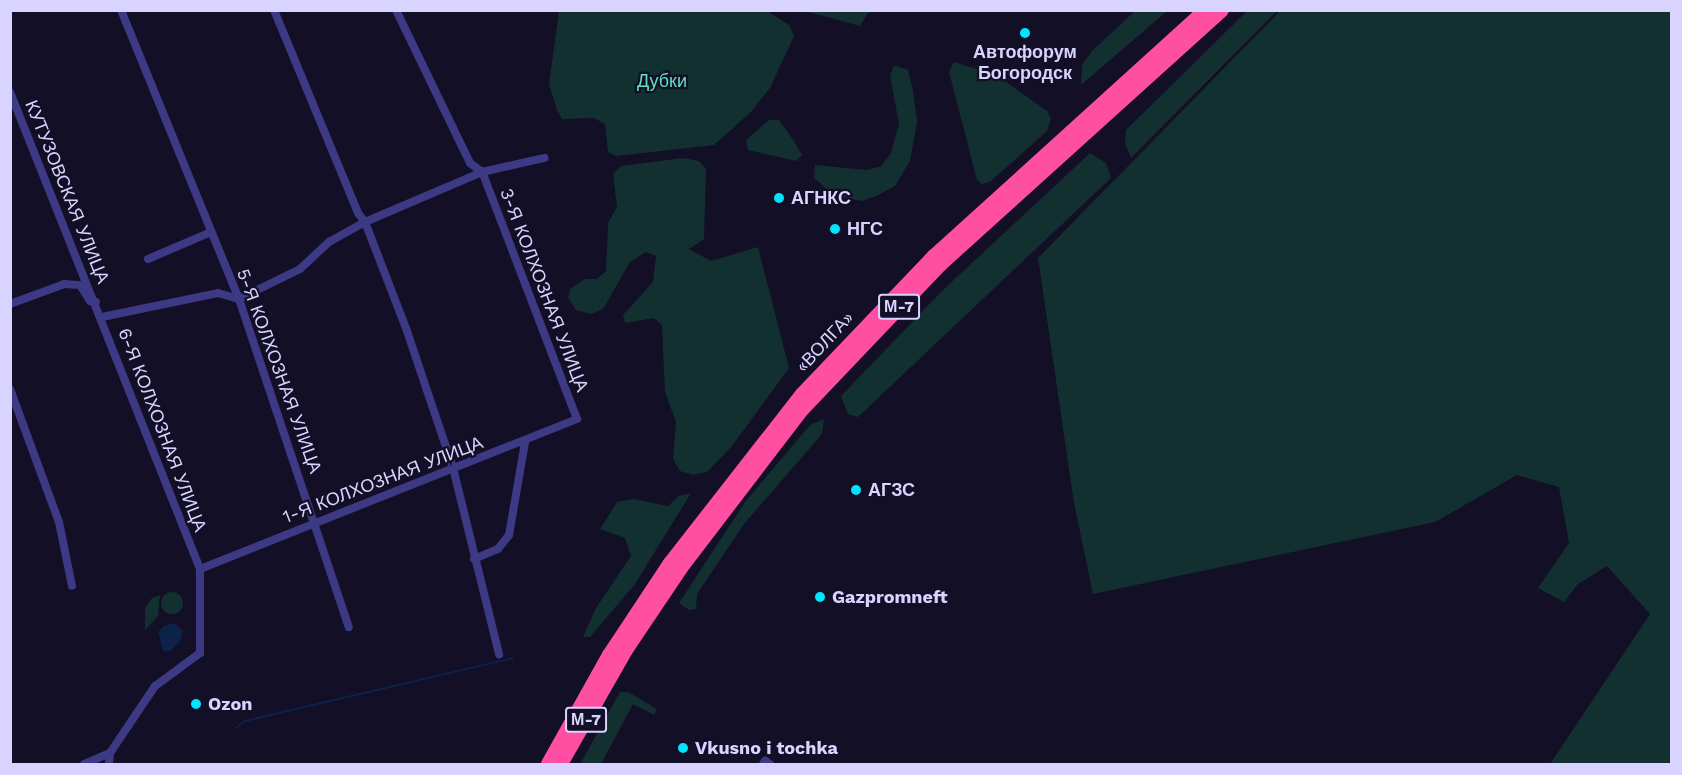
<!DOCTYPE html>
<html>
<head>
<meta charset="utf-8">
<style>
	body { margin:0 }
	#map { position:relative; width:1682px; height:775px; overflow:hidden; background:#130f26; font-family:"Work Sans",sans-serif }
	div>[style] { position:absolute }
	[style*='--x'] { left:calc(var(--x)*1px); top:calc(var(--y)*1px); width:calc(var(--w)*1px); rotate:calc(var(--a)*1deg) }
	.green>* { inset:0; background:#12302f }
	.round { border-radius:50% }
	.water>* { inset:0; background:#0c2248 }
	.stream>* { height:2px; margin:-1px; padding:0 1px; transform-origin:1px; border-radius:1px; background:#0c2248 }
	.street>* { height:8px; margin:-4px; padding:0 4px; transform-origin:4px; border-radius:4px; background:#3d3a85 }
	.highway>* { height:14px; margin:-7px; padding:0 7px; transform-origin:7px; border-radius:7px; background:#ff4fa3 }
	.dots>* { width:16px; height:16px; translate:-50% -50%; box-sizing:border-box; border:3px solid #130f26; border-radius:50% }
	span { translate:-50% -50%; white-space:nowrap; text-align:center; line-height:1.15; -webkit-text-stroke:4.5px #130f26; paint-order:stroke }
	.shield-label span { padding:2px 4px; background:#130f26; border:2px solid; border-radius:4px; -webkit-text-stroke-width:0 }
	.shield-label { font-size:16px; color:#d9d4ff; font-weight:700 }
	.poi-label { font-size:18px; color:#d9d4ff; font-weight:700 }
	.left { translate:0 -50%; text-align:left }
	.park-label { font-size:18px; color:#5fe0c0 }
	.street-label { font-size:18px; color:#d9d4ff }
	.frame { position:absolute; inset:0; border:12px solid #d9d4ff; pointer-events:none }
</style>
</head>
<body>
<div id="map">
	<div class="green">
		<div style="clip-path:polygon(870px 10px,860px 26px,805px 11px,805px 10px)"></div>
		<div style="clip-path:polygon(1248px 10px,1277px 11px,1131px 158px,1125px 144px,1126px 130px)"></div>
		<div style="clip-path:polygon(1281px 10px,1671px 11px,1672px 759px,1668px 764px,1550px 764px,1650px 614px,1607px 566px,1578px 584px,1564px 602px,1538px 588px,1569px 543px,1559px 487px,1517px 475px,1435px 522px,1093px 594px,1074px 503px,1038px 258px)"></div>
		<div style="clip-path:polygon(559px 11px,767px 11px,789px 25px,794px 36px,770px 88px,751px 112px,714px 145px,616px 156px,608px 152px,605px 124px,594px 118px,562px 119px,557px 110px,549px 84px)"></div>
		<div style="clip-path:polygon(1135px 11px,1167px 11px,1081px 85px,1082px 65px,1092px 51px)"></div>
		<div style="clip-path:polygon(954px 62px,996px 75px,1047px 111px,1051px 119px,1047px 131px,990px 182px,982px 184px,977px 180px,949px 72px)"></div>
		<div style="clip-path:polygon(894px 65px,908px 70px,913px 90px,917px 122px,910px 161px,895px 186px,876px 196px,862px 201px,835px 196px,814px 178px,815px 165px,867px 170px,881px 166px,891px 153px,899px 124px,890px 76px)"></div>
		<div style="clip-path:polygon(769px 120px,779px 120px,794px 141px,802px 155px,796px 161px,748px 150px,746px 140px)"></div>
		<div style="clip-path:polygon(1090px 153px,1106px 163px,1111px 178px,858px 417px,848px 414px,841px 396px,943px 290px)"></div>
		<div style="clip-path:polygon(683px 158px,699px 161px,706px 169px,704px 239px,689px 249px,711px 261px,758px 247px,789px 368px,732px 446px,707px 472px,693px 475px,680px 471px,673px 459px,676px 422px,665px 392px,662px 325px,654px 318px,625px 323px,623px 315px,653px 282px,656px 256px,646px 252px,630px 262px,603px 309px,591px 314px,576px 310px,568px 298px,570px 289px,585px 279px,597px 279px,606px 271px,608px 223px,617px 207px,613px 174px,621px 166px)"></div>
		<div style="clip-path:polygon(824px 419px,822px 434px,744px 524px,697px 594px,696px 609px,689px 610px,679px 603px,745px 502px,810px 425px)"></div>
		<div style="clip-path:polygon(691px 493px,635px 584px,590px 637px,583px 637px,596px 608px,631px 556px,625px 538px,600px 529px,617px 502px,633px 499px,668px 506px,679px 496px)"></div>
		<div class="round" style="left:161px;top:592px;width:22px;height:22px"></div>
		<div style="clip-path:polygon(160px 595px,158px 616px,145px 630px,145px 608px,152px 598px)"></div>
		<div style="clip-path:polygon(620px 692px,628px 692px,657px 709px,654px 715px,633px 704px,601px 764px,580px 764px)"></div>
	</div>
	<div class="water">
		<div style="clip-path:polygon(174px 623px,183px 630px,181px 640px,170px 651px,163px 651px,158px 632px,164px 626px)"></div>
	</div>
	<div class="stream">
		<div style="--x:236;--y:728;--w:11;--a:-38"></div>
		<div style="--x:245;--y:721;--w:275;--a:-13.2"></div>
	</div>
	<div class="street">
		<div style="--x:121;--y:10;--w:312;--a:67.8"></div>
		<div style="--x:239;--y:299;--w:346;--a:71.5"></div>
		<div style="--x:274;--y:10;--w:220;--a:67.5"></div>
		<div style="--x:358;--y:213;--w:11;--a:52"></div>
		<div style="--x:365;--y:222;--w:117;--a:68.9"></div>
		<div style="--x:407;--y:331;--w:145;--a:71.4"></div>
		<div style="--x:453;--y:468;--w:192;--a:76.1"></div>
		<div style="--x:10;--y:92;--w:513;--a:68.28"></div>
		<div style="--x:200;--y:569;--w:84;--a:90"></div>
		<div style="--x:200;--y:653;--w:56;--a:143.7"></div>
		<div style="--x:155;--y:686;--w:81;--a:123.9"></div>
		<div style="--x:110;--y:753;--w:28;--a:157"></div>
		<div style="--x:148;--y:259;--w:69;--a:-23.2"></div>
		<div style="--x:10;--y:304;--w:58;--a:-20.3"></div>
		<div style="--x:64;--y:284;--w:16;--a:4"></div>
		<div style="--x:80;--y:285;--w:19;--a:58"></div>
		<div style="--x:90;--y:301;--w:6;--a:9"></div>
		<div style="--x:102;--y:317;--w:118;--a:-11.7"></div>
		<div style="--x:218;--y:293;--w:22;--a:16"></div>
		<div style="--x:239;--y:299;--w:68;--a:-26.2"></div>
		<div style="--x:300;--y:269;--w:40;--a:-43"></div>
		<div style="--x:329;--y:242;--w:41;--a:-29.1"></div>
		<div style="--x:365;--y:222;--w:127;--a:-23.1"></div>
		<div style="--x:482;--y:172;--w:64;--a:-12.7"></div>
		<div style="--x:10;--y:389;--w:142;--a:69.8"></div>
		<div style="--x:59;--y:522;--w:65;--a:78.5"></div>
		<div style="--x:474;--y:559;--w:26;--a:-23"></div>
		<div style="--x:498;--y:549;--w:18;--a:-52"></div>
		<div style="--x:509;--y:535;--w:94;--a:-80.2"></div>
		<div style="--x:200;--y:569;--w:406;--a:-21.7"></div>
		<div style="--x:577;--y:419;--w:265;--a:-111"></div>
		<div style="--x:482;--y:172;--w:15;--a:-143"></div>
		<div style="--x:470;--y:163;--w:170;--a:-115.8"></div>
		<div style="--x:109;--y:764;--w:11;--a:-85"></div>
		<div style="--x:763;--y:764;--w:4;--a:-56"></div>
		<div style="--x:765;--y:761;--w:6;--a:31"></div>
	</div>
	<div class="highway">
		<div style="--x:548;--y:764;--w:125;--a:-60.8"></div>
		<div style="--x:609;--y:655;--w:110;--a:-56.5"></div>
		<div style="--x:670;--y:563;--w:214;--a:-52"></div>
		<div style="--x:802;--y:394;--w:191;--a:-46.3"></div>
		<div style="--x:934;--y:256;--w:366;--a:-42.2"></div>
		<div style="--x:561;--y:764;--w:131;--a:-60.3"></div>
		<div style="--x:626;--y:650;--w:99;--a:-56.1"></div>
		<div style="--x:681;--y:568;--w:199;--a:-52.6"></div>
		<div style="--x:802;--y:410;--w:200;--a:-46.4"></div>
		<div style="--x:940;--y:265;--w:380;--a:-42.1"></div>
	</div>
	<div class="dots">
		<div style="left:1025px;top:33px;background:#00e5ff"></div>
		<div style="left:779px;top:198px;background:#00e5ff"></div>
		<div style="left:835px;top:229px;background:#00e5ff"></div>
		<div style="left:856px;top:490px;background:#00e5ff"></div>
		<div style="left:820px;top:597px;background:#00e5ff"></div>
		<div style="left:196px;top:704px;background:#00e5ff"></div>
		<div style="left:683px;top:748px;background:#00e5ff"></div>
	</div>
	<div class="shield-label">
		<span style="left:899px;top:307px">М-7</span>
		<span style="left:586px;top:720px">М-7</span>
	</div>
	<div class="poi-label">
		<span style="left:1025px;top:63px">Автофорум<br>Богородск</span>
		<span class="left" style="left:791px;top:198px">АГНКС</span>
		<span class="left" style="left:847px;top:229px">НГС</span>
		<span class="left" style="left:868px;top:490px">АГЗС</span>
		<span class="left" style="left:832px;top:597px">Gazpromneft</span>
		<span class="left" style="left:208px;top:704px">Ozon</span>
		<span class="left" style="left:695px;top:748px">Vkusno i tochka</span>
	</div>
	<div class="park-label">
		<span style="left:662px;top:81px">Дубки</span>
	</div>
	<div class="street-label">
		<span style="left:67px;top:192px;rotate:68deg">КУТУЗОВСКАЯ УЛИЦА</span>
		<span style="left:544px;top:290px;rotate:69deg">3-Я КОЛХОЗНАЯ УЛИЦА</span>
		<span style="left:825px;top:342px;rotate:-47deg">«ВОЛГА»</span>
		<span style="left:279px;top:371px;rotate:70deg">5-Я КОЛХОЗНАЯ УЛИЦА</span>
		<span style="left:162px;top:430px;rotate:69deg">6-Я КОЛХОЗНАЯ УЛИЦА</span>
		<span style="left:383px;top:480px;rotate:-21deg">1-Я КОЛХОЗНАЯ УЛИЦА</span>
	</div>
	<div class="frame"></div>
</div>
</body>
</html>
